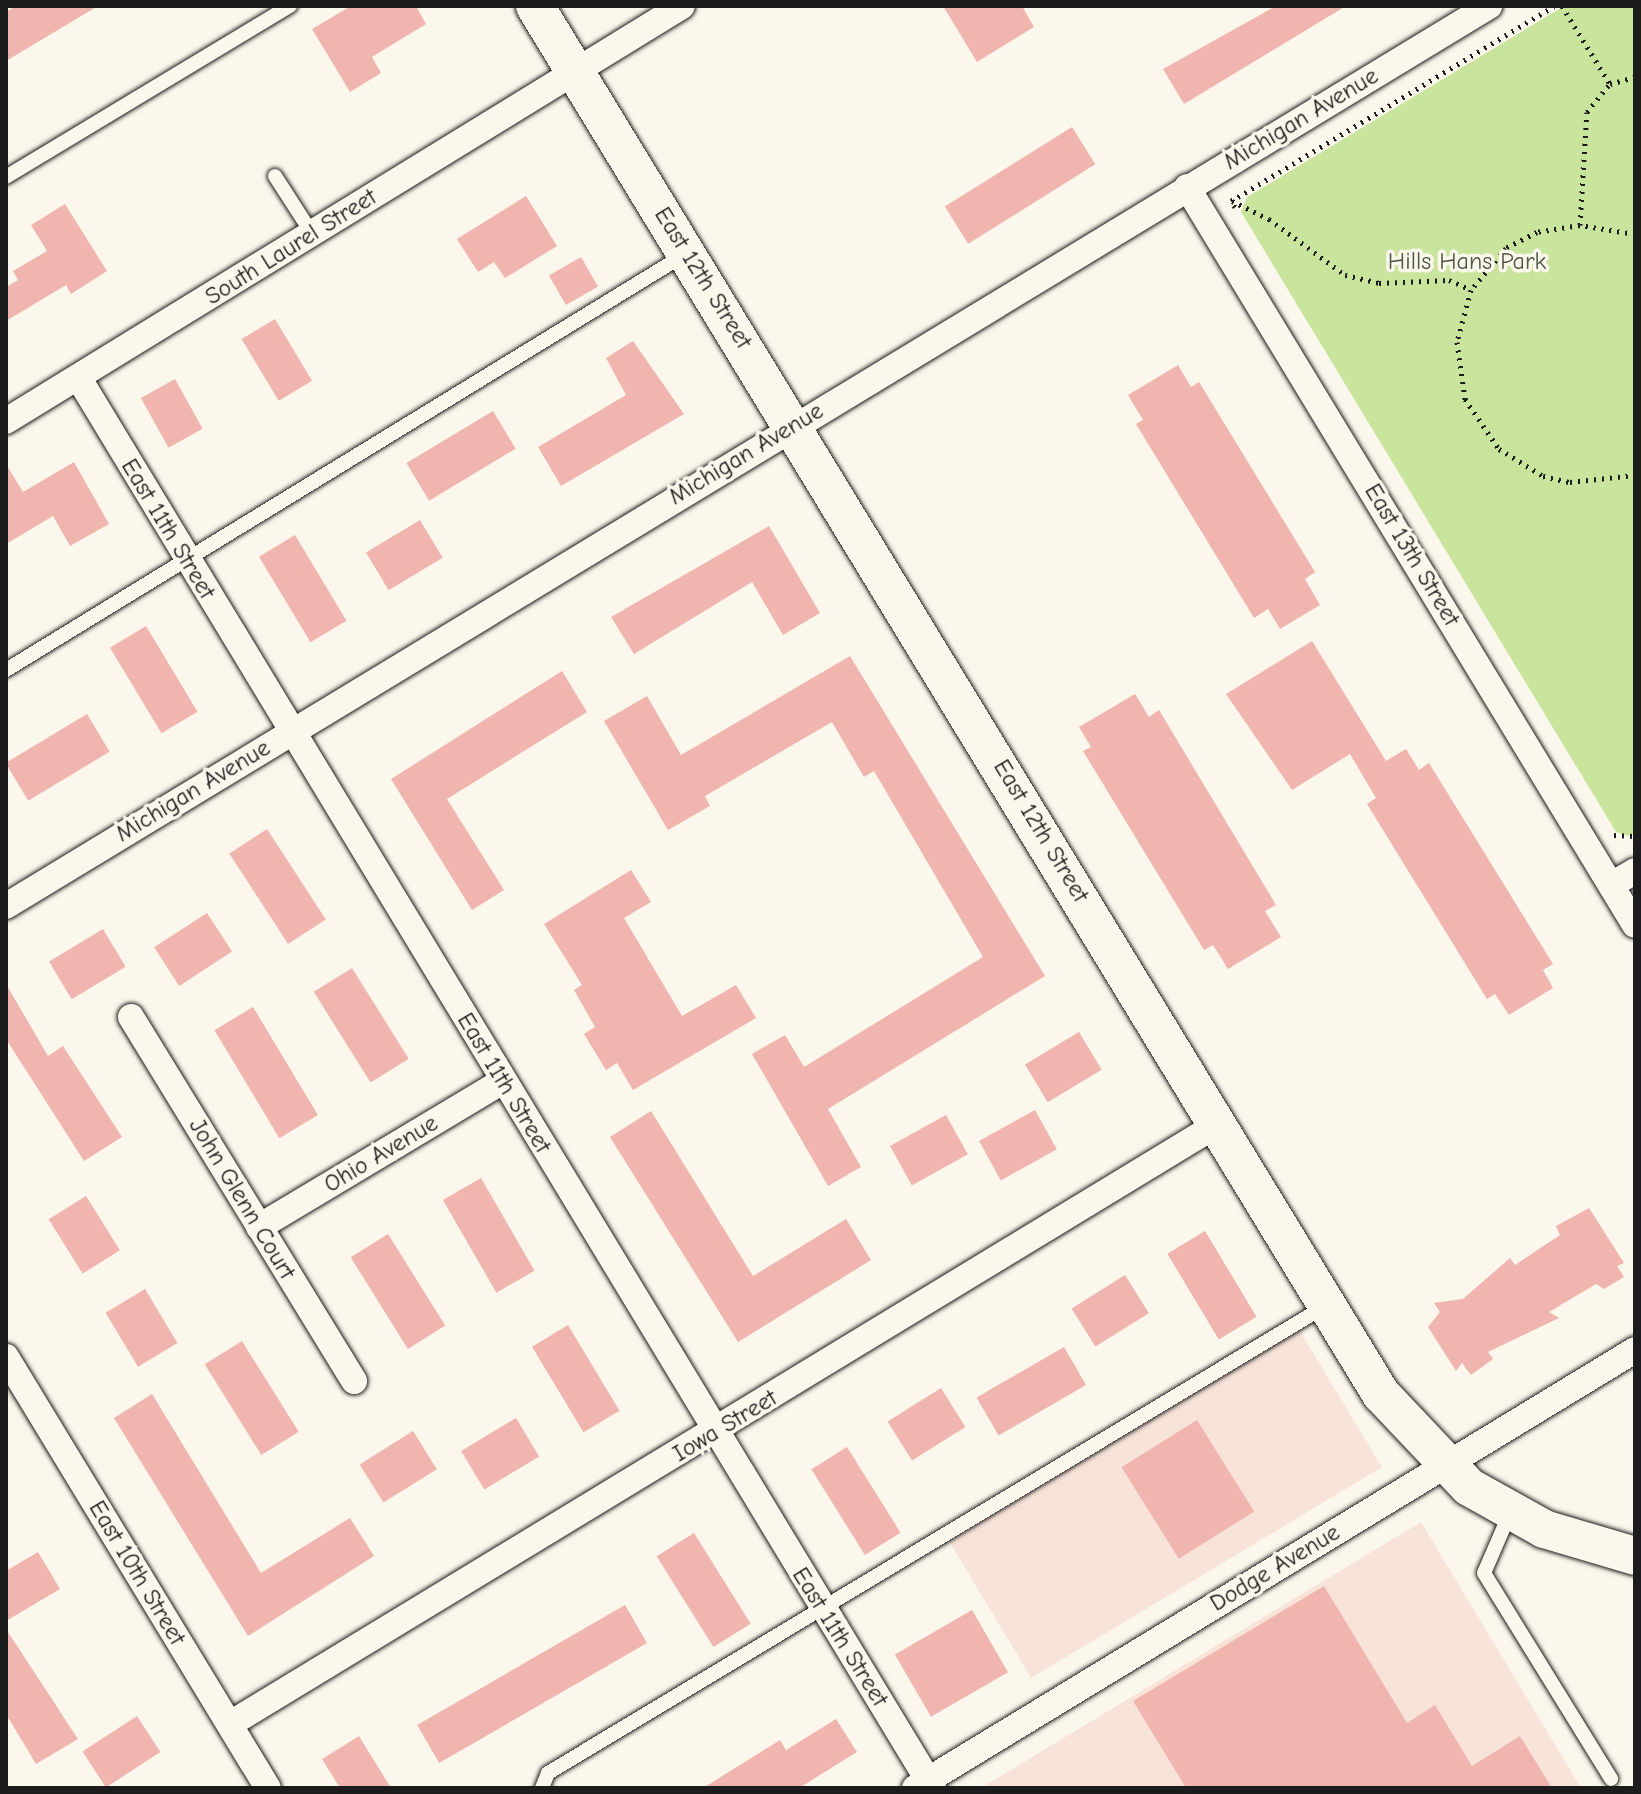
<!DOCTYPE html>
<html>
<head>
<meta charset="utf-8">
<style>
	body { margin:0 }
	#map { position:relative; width:1641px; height:1794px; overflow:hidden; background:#fbf7ec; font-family:"Comic Neue",sans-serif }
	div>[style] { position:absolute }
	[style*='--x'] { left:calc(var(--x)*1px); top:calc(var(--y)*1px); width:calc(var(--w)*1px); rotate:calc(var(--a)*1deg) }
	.built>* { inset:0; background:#f8e3d9; transform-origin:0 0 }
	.green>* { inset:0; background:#c9e59d }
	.building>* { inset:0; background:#f0b5ae; transform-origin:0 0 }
	.path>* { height:5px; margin-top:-2.5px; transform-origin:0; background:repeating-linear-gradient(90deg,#1c1c1c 0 2px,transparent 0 8px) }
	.roads { filter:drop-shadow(0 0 2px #1c1c1c) drop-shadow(0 0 2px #1c1c1c) }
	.lane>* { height:14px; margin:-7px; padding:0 7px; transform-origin:7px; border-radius:7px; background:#fbf7ec }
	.street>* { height:26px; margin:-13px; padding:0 13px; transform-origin:13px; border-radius:13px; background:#fbf7ec }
	.secondary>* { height:38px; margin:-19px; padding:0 19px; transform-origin:19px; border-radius:19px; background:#fbf7ec }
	span { translate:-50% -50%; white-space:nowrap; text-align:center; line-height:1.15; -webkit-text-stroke:7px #fbf7ec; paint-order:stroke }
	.street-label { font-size:24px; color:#1c1c1c }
	.park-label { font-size:24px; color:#505843 }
	.frame { position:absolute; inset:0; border:8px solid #1c1c1c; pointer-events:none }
</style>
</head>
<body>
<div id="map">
	<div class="built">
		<div style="left:1300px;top:1331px;width:159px;height:409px;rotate:59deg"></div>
		<div style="clip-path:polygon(1421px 1522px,1581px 1788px,981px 1788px)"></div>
	</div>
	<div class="green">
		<div style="clip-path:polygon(1564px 6px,1635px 6px,1635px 832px,1629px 836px,1616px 832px,1241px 212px,1247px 197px)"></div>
	</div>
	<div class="building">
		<div style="clip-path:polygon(16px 6px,98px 6px,6px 61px,6px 12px)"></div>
		<div style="clip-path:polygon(351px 6px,416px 6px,426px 24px,372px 57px,381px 73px,350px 92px,312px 29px)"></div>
		<div style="clip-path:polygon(943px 6px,1022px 6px,1034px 27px,977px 62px)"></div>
		<div style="clip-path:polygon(1276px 6px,1346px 6px,1184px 104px,1163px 69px)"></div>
		<div style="left:1072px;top:127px;width:44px;height:150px;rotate:58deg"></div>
		<div style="clip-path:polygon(526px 196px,557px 246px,505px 278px,494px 262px,478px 272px,457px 239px)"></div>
		<div style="clip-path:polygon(65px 204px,107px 271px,71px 294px,66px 285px,6px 321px,6px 287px,18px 280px,13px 271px,47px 251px,31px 225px)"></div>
		<div style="left:581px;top:257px;width:34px;height:37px;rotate:60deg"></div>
		<div style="left:275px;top:319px;width:72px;height:39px;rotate:59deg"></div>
		<div style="clip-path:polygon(633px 341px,684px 414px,561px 486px,538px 447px,626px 395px,606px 358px)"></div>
		<div style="clip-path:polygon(1178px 365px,1191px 387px,1199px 382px,1315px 572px,1305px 579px,1320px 605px,1280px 629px,1268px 609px,1254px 618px,1136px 424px,1143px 420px,1128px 395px)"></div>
		<div style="left:175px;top:379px;width:57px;height:39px;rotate:61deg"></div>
		<div style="left:493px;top:411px;width:44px;height:101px;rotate:59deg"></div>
		<div style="clip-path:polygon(74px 462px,109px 524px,70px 546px,53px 516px,6px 544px,6px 464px,23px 492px)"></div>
		<div style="left:420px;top:520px;width:44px;height:63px;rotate:59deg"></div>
		<div style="clip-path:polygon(769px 526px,820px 613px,783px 635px,752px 582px,634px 654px,611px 617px)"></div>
		<div style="left:295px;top:535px;width:100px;height:42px;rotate:59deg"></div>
		<div style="left:146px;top:626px;width:100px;height:42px;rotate:59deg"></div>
		<div style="clip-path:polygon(1312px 641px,1386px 761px,1406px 749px,1419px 770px,1429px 763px,1553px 964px,1543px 970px,1553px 988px,1509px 1015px,1495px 994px,1487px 999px,1367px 804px,1376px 798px,1350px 754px,1292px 790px,1226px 694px)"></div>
		<div style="clip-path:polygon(850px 656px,1045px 976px,828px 1109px,861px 1167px,828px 1186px,752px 1054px,785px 1035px,804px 1067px,983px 957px,874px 771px,864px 777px,832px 722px,705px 796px,710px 806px,668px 830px,604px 721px,647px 696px,681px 755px)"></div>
		<div style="clip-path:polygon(562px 671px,587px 712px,447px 799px,504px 890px,472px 910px,391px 779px)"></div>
		<div style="clip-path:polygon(1135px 694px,1149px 717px,1159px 710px,1276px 905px,1265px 911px,1281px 937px,1228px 969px,1213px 945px,1204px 950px,1083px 751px,1091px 747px,1079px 727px)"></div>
		<div style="left:87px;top:714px;width:44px;height:95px;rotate:59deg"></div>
		<div style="left:267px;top:829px;width:108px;height:45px;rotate:57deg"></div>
		<div style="clip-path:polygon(631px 870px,651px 902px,624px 918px,682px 1016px,736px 985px,756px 1018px,633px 1090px,617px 1063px,606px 1070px,584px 1034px,595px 1027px,574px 990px,582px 985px,544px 924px)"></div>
		<div style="left:207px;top:913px;width:46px;height:63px;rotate:57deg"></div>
		<div style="left:103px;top:929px;width:44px;height:63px;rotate:59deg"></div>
		<div style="left:352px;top:968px;width:107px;height:45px;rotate:58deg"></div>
		<div style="clip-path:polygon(6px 984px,48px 1056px,63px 1046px,122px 1137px,84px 1161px,6px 1039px)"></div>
		<div style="left:253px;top:1007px;width:126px;height:45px;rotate:59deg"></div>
		<div style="left:1079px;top:1032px;width:44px;height:63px;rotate:59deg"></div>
		<div style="left:1035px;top:1110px;width:45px;height:64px;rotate:61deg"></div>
		<div style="clip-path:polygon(651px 1111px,753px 1276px,846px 1219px,871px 1260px,738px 1342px,610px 1137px)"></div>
		<div style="left:946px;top:1115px;width:45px;height:64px;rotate:61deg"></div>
		<div style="left:481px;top:1178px;width:107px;height:44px;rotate:60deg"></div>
		<div style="left:86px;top:1196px;width:64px;height:44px;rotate:58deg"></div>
		<div style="clip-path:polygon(1589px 1208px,1624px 1263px,1617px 1266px,1624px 1277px,1604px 1289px,1596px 1284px,1549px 1312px,1559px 1318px,1488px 1352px,1493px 1359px,1471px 1375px,1462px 1363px,1456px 1371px,1428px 1327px,1440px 1312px,1434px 1303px,1463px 1299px,1510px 1258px,1515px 1265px,1560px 1235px,1556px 1226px)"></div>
		<div style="left:1205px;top:1231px;width:100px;height:44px;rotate:59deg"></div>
		<div style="left:388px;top:1234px;width:108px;height:44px;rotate:58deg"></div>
		<div style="left:1125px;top:1275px;width:45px;height:63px;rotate:58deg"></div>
		<div style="left:145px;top:1289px;width:63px;height:46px;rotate:59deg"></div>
		<div style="left:568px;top:1325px;width:100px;height:42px;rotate:59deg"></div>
		<div style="left:242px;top:1341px;width:107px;height:44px;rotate:58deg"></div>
		<div style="left:1064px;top:1347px;width:44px;height:101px;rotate:60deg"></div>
		<div style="left:941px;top:1388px;width:46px;height:63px;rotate:58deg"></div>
		<div style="clip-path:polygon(152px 1394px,261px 1573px,350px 1518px,374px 1556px,248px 1636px,114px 1418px)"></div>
		<div style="left:516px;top:1418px;width:45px;height:64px;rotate:59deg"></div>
		<div style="left:1197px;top:1420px;width:108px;height:89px;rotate:58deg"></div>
		<div style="left:413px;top:1431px;width:45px;height:63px;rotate:58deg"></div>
		<div style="left:847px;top:1447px;width:101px;height:42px;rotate:58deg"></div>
		<div style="left:694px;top:1533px;width:107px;height:44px;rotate:58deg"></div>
		<div style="clip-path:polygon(38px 1552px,60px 1589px,6px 1621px,6px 1571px)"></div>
		<div style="clip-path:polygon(1324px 1586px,1407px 1723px,1435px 1705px,1472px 1766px,1520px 1736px,1552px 1788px,1186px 1788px,1133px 1701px)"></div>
		<div style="left:625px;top:1605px;width:44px;height:240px;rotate:60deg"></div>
		<div style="left:972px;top:1610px;width:72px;height:89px;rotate:60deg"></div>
		<div style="clip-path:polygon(6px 1629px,78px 1739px,36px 1764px,6px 1714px)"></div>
		<div style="left:137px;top:1716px;width:43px;height:65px;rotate:57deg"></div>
		<div style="clip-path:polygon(836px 1719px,857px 1752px,799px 1788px,703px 1788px,780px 1740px,786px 1750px)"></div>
		<div style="clip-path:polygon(359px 1736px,391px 1788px,340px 1788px,322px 1759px)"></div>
	</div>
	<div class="path">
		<div style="--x:1562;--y:6;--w:92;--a:58.4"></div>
		<div style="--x:1232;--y:201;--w:41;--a:25.9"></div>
		<div style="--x:1269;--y:219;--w:94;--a:36.4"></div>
		<div style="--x:1345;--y:275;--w:35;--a:13"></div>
		<div style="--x:1379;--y:283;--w:70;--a:-2.5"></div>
		<div style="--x:1449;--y:280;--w:24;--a:24"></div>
		<div style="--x:1235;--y:207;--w:7;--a:-124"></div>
		<div style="--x:1231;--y:201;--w:377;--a:-31.1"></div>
		<div style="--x:1580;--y:225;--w:113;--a:-86.5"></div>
		<div style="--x:1587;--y:112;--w:36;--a:-51"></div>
		<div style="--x:1610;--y:84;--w:26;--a:-16"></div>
		<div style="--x:1635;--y:234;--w:56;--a:-170.7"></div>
		<div style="--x:1580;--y:225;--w:44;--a:170.8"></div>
		<div style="--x:1537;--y:232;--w:35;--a:153"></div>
		<div style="--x:1506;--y:248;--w:55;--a:129.8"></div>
		<div style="--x:1471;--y:290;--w:54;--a:105.1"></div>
		<div style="--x:1457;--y:342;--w:58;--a:82"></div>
		<div style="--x:1465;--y:399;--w:60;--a:55.8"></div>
		<div style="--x:1499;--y:449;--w:52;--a:31.5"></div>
		<div style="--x:1543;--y:476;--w:28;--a:13"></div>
		<div style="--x:1570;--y:482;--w:65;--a:-6.1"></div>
		<div style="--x:1614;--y:835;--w:21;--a:3"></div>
	</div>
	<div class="roads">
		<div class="lane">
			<div style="--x:275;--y:176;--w:70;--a:57.2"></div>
			<div style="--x:6;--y:177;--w:332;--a:-31.1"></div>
			<div style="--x:6;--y:670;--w:795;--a:-31.47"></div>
			<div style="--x:1510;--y:1513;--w:65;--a:113.4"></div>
			<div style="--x:1484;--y:1573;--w:242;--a:58.3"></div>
			<div style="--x:542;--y:1788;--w:16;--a:-68"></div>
			<div style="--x:548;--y:1773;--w:905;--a:-30.99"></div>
		</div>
		<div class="street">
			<div style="--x:1187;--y:187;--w:863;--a:58.74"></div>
			<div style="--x:78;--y:377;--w:1650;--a:58.79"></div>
			<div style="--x:6;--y:421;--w:793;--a:-31.55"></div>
			<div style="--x:1611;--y:885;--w:28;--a:-30"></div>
			<div style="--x:6;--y:906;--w:1735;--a:-31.25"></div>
			<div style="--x:131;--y:1017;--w:427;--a:58.5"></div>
			<div style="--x:259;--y:1227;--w:284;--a:-30.9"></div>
			<div style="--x:6;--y:1357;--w:504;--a:58.71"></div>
			<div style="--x:230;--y:1724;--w:1156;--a:-31.27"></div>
			<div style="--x:915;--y:1788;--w:843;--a:-31.31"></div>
		</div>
		<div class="secondary">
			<div style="--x:535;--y:6;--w:1626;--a:58.64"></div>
			<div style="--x:1381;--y:1394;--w:128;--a:46.6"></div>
			<div style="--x:1469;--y:1487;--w:86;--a:29.2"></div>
			<div style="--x:1544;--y:1529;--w:95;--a:16.5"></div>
		</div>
	</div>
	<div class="street-label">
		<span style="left:1301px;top:119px;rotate:-31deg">Michigan Avenue</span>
		<span style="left:291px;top:247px;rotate:-32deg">South Laurel Street</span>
		<span style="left:703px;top:278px;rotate:58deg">East 12th Street</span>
		<span style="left:746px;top:454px;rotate:-31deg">Michigan Avenue</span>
		<span style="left:168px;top:529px;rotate:59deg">East 11th Street</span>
		<span style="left:1412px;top:555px;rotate:59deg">East 13th Street</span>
		<span style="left:193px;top:791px;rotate:-31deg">Michigan Avenue</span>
		<span style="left:1041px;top:831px;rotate:59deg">East 12th Street</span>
		<span style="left:504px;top:1083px;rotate:59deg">East 11th Street</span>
		<span style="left:381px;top:1154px;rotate:-31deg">Ohio Avenue</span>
		<span style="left:242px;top:1199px;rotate:59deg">John Glenn Court</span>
		<span style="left:725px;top:1426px;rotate:-31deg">Iowa Street</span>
		<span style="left:1275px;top:1568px;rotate:-31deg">Dodge Avenue</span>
		<span style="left:137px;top:1573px;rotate:59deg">East 10th Street</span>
		<span style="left:840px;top:1637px;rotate:58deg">East 11th Street</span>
	</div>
	<div class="park-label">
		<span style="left:1467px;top:262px">Hills Hans Park</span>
	</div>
	<div class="frame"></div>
</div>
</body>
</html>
